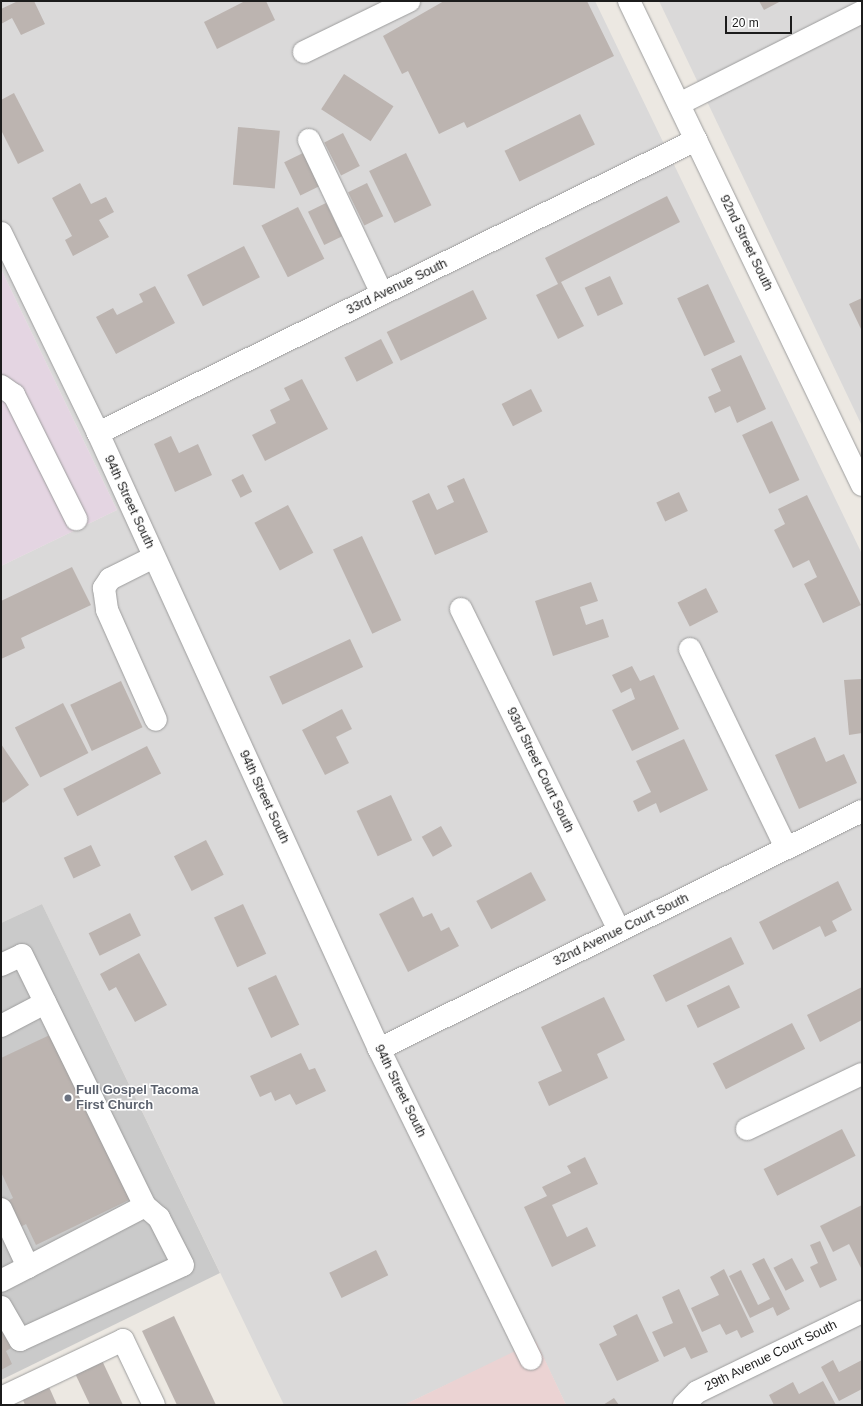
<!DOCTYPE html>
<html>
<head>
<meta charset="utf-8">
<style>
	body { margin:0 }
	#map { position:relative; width:863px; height:1406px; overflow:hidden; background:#ece8e2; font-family:Helvetica,sans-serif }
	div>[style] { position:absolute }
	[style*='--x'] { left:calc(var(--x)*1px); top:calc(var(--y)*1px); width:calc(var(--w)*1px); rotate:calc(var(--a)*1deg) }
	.residential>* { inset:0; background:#dad9d9 }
	.commercial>* { inset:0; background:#ebd3d3 }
	.industrial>* { inset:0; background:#e4d5e2 }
	.religious>* { inset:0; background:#cacaca }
	.building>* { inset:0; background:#bcb4b0; transform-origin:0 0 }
	.roads { filter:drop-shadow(0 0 1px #9d9d9d) drop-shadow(0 0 1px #9d9d9d) }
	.minor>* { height:22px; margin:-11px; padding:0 11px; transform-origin:11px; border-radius:11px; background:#fff }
	.dots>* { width:11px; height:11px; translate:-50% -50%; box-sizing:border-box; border:2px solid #fff; border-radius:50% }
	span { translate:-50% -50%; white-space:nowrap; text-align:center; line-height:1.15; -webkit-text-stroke:3px #fff; paint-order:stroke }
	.street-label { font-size:13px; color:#1c1c1c }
	.worship-label { font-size:13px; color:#5b616d; font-weight:700 }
	.left { translate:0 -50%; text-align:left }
	.frame { position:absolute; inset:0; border:2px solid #1c1c1c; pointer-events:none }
	.scale { position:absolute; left:725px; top:16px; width:67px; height:18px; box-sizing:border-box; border:2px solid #1c1c1c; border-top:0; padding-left:5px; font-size:12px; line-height:14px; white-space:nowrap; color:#1c1c1c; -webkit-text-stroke:3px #fff; paint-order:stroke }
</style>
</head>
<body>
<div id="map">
	<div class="residential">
		<div style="clip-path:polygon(1px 1px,595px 1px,862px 554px,862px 1405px,566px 1405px,536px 1342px,404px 1405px,284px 1405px,42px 904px,1px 923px,1px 566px,117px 510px,1px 269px)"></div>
		<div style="clip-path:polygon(659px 1px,862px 1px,862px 426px)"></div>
	</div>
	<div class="commercial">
		<div style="clip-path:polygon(536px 1341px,566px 1405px,404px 1405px)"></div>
	</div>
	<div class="industrial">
		<div style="clip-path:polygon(1px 269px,117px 510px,1px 566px)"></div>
	</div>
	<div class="religious">
		<div style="clip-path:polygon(42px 904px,220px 1273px,1px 1380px,1px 923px)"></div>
	</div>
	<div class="building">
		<div style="clip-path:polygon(18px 1px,34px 1px,45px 24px,21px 35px,12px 18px,1px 24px,1px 9px)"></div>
		<div style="clip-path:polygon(245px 1px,266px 1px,275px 20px,217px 49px,204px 22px)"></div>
		<div style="clip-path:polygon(444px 1px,587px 1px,614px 56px,467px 128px,464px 122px,439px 134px,408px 71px,402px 74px,383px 36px)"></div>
		<div style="clip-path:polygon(759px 1px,781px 1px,764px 10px)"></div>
		<div style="left:344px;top:74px;width:59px;height:42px;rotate:33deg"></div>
		<div style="clip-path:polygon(14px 93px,44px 151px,18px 164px,1px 130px,1px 100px)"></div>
		<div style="left:580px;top:114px;width:34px;height:84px;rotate:64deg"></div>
		<div style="left:238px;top:127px;width:42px;height:58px;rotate:5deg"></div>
		<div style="left:343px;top:133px;width:37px;height:21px;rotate:63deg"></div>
		<div style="left:303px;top:153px;width:37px;height:21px;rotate:64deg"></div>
		<div style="left:406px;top:153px;width:58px;height:41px;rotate:64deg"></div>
		<div style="clip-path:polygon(80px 183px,91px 204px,106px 197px,114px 212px,99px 220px,109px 237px,73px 256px,65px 240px,72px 236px,52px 198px)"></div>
		<div style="left:367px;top:183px;width:37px;height:21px;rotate:64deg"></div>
		<div style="clip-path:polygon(667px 196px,680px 222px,561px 282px,584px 326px,558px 339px,536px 295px,558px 284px,545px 258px)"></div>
		<div style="left:326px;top:203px;width:37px;height:20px;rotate:64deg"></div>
		<div style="left:298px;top:207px;width:58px;height:41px;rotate:63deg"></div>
		<div style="left:244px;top:246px;width:35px;height:64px;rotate:63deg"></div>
		<div style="left:610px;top:276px;width:31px;height:28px;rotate:65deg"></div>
		<div style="left:708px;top:284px;width:64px;height:34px;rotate:65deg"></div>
		<div style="clip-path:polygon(155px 286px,175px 323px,116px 354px,96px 317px,113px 308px,117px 315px,143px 302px,139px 294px)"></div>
		<div style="left:473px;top:290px;width:32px;height:96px;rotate:64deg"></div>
		<div style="clip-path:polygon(862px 298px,862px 331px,849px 304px)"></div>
		<div style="left:381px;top:339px;width:27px;height:41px;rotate:63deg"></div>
		<div style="clip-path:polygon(741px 355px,766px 409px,737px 423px,730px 406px,715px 413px,708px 397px,721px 391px,711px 369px)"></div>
		<div style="clip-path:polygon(302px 379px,328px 429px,265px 461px,252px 435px,276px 423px,270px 410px,290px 400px,284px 388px)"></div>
		<div style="left:531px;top:389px;width:25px;height:33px;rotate:63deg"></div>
		<div style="left:772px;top:421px;width:65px;height:33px;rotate:65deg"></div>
		<div style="clip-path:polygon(171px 436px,179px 453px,198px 444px,212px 475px,175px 492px,154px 444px)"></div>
		<div style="left:243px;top:474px;width:20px;height:13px;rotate:63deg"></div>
		<div style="clip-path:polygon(464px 478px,488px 532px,435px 555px,412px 501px,429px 493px,437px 510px,454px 502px,447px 486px)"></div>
		<div style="left:679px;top:492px;width:21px;height:25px;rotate:65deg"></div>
		<div style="clip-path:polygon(807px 495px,861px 605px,823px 623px,804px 584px,817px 577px,809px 560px,793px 568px,774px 530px,785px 524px,778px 509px)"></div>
		<div style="left:288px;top:505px;width:54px;height:38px;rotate:62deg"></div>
		<div style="left:362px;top:536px;width:93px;height:32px;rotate:65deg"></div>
		<div style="clip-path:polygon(72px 567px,91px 605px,21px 638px,25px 648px,1px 659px,1px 601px)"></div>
		<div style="clip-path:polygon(591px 582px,598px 601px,580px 607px,586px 625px,603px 619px,609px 637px,553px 656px,535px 601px)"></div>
		<div style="left:706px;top:588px;width:27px;height:32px;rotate:63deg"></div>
		<div style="left:350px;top:639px;width:31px;height:89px;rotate:65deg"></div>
		<div style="clip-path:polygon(632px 666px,640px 681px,654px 675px,679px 729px,632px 751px,612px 710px,635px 699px,631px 688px,621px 693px,612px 675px)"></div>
		<div style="clip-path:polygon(862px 679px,862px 733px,849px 735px,844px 680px)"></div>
		<div style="left:121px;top:681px;width:51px;height:56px;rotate:65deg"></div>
		<div style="left:63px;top:703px;width:56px;height:54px;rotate:63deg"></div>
		<div style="clip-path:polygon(342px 709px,352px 729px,336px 737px,349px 763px,325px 775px,302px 730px)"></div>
		<div style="clip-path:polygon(815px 737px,826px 762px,844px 754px,857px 783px,799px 809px,775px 755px)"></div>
		<div style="clip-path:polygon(684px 739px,708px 790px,660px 813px,656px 803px,638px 812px,633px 801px,651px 792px,636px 761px)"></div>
		<div style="clip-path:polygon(1px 744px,29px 785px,3px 803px,1px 800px)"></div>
		<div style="left:147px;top:746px;width:31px;height:94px;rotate:63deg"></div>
		<div style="left:391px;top:795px;width:50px;height:38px;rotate:65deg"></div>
		<div style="left:441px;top:826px;width:23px;height:22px;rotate:61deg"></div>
		<div style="left:206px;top:840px;width:39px;height:36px;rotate:63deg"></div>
		<div style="left:91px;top:845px;width:23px;height:30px;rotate:65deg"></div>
		<div style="left:531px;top:872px;width:32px;height:62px;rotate:62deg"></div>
		<div style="clip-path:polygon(838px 881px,852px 910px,832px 921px,837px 931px,825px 937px,820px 926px,773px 950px,759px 922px)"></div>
		<div style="clip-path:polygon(413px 897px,423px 917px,432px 913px,441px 931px,449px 927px,459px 946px,408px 972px,379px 914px)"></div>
		<div style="left:243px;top:904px;width:55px;height:32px;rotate:65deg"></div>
		<div style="left:130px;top:913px;width:25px;height:46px;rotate:64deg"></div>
		<div style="left:731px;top:937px;width:30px;height:87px;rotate:64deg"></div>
		<div style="clip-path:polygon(139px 953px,167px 1005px,135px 1022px,116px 987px,109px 991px,100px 974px)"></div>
		<div style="left:276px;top:975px;width:55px;height:31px;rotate:65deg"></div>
		<div style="left:729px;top:985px;width:25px;height:47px;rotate:64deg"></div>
		<div style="clip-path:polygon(862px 987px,862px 1020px,820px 1042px,807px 1015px)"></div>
		<div style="clip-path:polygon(604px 997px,625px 1040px,597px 1054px,608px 1078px,549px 1106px,538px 1082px,562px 1071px,541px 1027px)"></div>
		<div style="left:792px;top:1023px;width:29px;height:89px;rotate:63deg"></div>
		<div style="clip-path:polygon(54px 1033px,133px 1198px,36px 1245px,26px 1224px,16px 1229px,3px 1203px,13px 1198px,1px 1172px,1px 1058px)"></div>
		<div style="clip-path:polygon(301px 1053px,309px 1070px,315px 1068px,326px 1091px,296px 1105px,290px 1094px,275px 1101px,271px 1092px,260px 1097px,250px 1076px)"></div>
		<div style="left:842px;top:1129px;width:30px;height:88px;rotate:63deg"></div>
		<div style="clip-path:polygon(585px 1157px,598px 1184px,552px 1205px,567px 1237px,587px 1227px,596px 1246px,552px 1267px,524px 1207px,547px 1196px,542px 1187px,571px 1173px,567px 1166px)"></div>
		<div style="clip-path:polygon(862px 1205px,862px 1270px,849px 1244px,833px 1252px,820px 1226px)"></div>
		<div style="clip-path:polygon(820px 1241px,837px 1280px,820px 1288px,810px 1267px,818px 1263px,810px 1245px)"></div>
		<div style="left:376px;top:1250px;width:28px;height:52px;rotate:64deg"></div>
		<div style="clip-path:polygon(764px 1258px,790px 1309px,777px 1316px,773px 1307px,750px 1318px,729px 1276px,741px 1270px,758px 1305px,770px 1299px,752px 1264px)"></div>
		<div style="left:792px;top:1258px;width:26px;height:21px;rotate:62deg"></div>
		<div style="clip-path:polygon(724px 1269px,754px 1332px,741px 1338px,737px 1330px,726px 1335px,720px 1324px,702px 1332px,691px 1308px,719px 1295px,710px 1277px)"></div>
		<div style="clip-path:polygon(679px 1289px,708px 1352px,691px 1359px,685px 1347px,664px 1357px,652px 1332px,673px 1323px,662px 1297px)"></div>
		<div style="clip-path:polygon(637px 1314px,659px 1361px,617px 1381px,599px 1344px,617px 1335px,613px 1326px)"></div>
		<div style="clip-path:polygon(174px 1316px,216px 1405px,177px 1405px,142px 1331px)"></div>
		<div style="clip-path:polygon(1px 1328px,11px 1348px,6px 1351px,12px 1364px,1px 1370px)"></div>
		<div style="clip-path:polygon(98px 1352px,123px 1405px,90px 1405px,71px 1365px)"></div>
		<div style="clip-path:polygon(833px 1360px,839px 1372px,862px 1360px,862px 1389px,839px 1401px,821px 1367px)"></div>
		<div style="clip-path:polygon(45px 1378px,57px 1405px,25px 1405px,19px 1390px)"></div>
		<div style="clip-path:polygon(823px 1381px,836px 1405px,774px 1405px,769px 1395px,793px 1382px,799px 1394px)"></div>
		<div style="clip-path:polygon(614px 1398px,619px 1405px,603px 1405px)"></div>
	</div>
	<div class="roads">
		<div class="minor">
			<div style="--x:629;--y:1;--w:537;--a:64.29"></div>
			<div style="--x:304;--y:52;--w:117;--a:-25.9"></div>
			<div style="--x:679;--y:104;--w:205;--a:-26.7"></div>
			<div style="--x:309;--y:140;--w:170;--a:64.6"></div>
			<div style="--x:1;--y:233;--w:222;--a:64.1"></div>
			<div style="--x:98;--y:433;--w:677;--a:65.48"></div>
			<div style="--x:379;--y:1049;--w:345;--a:63.9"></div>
			<div style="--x:1;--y:386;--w:16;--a:35"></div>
			<div style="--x:14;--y:395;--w:139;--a:63.4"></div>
			<div style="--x:98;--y:433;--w:666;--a:-26.1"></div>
			<div style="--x:154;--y:557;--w:49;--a:153.4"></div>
			<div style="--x:110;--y:579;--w:11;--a:124"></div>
			<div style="--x:104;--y:588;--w:22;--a:82"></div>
			<div style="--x:107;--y:610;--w:120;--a:66"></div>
			<div style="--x:461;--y:609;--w:358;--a:63.8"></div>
			<div style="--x:690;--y:649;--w:221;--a:64.2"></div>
			<div style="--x:1;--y:965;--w:23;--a:-25"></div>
			<div style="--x:22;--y:955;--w:280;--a:63.9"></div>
			<div style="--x:145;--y:1206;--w:132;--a:152.5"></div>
			<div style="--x:1;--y:1026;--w:50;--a:-27.6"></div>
			<div style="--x:379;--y:1049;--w:538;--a:-26.23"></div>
			<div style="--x:747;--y:1129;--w:127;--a:-25.6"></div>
			<div style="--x:1;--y:1209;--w:64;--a:65"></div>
			<div style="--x:28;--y:1267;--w:30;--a:153"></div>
			<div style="--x:1;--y:1307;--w:38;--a:60"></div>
			<div style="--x:20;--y:1340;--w:179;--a:-24.7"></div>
			<div style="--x:183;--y:1265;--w:53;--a:-117.1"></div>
			<div style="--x:159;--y:1218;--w:18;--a:-139"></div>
			<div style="--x:1;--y:1398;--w:135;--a:-25.4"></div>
			<div style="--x:123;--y:1340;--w:72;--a:64.5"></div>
			<div style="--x:684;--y:1405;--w:18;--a:-45"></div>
			<div style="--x:697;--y:1392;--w:183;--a:-25.9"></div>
		</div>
	</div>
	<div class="dots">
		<div style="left:68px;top:1098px;background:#6b7280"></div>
	</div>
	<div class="street-label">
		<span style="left:746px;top:243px;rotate:64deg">92nd Street South</span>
		<span style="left:397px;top:287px;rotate:-26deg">33rd Avenue South</span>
		<span style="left:129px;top:502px;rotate:65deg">94th Street South</span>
		<span style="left:540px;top:770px;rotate:64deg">93rd Street Court South</span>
		<span style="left:264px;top:797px;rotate:65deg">94th Street South</span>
		<span style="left:621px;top:930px;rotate:-26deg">32nd Avenue Court South</span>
		<span style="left:400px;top:1091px;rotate:64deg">94th Street South</span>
		<span style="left:771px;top:1356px;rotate:-26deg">29th Avenue Court South</span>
	</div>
	<div class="worship-label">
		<span class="left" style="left:76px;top:1098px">Full Gospel Tacoma<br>First Church</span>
	</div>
	<div class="frame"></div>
	<div class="scale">20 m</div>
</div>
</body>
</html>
